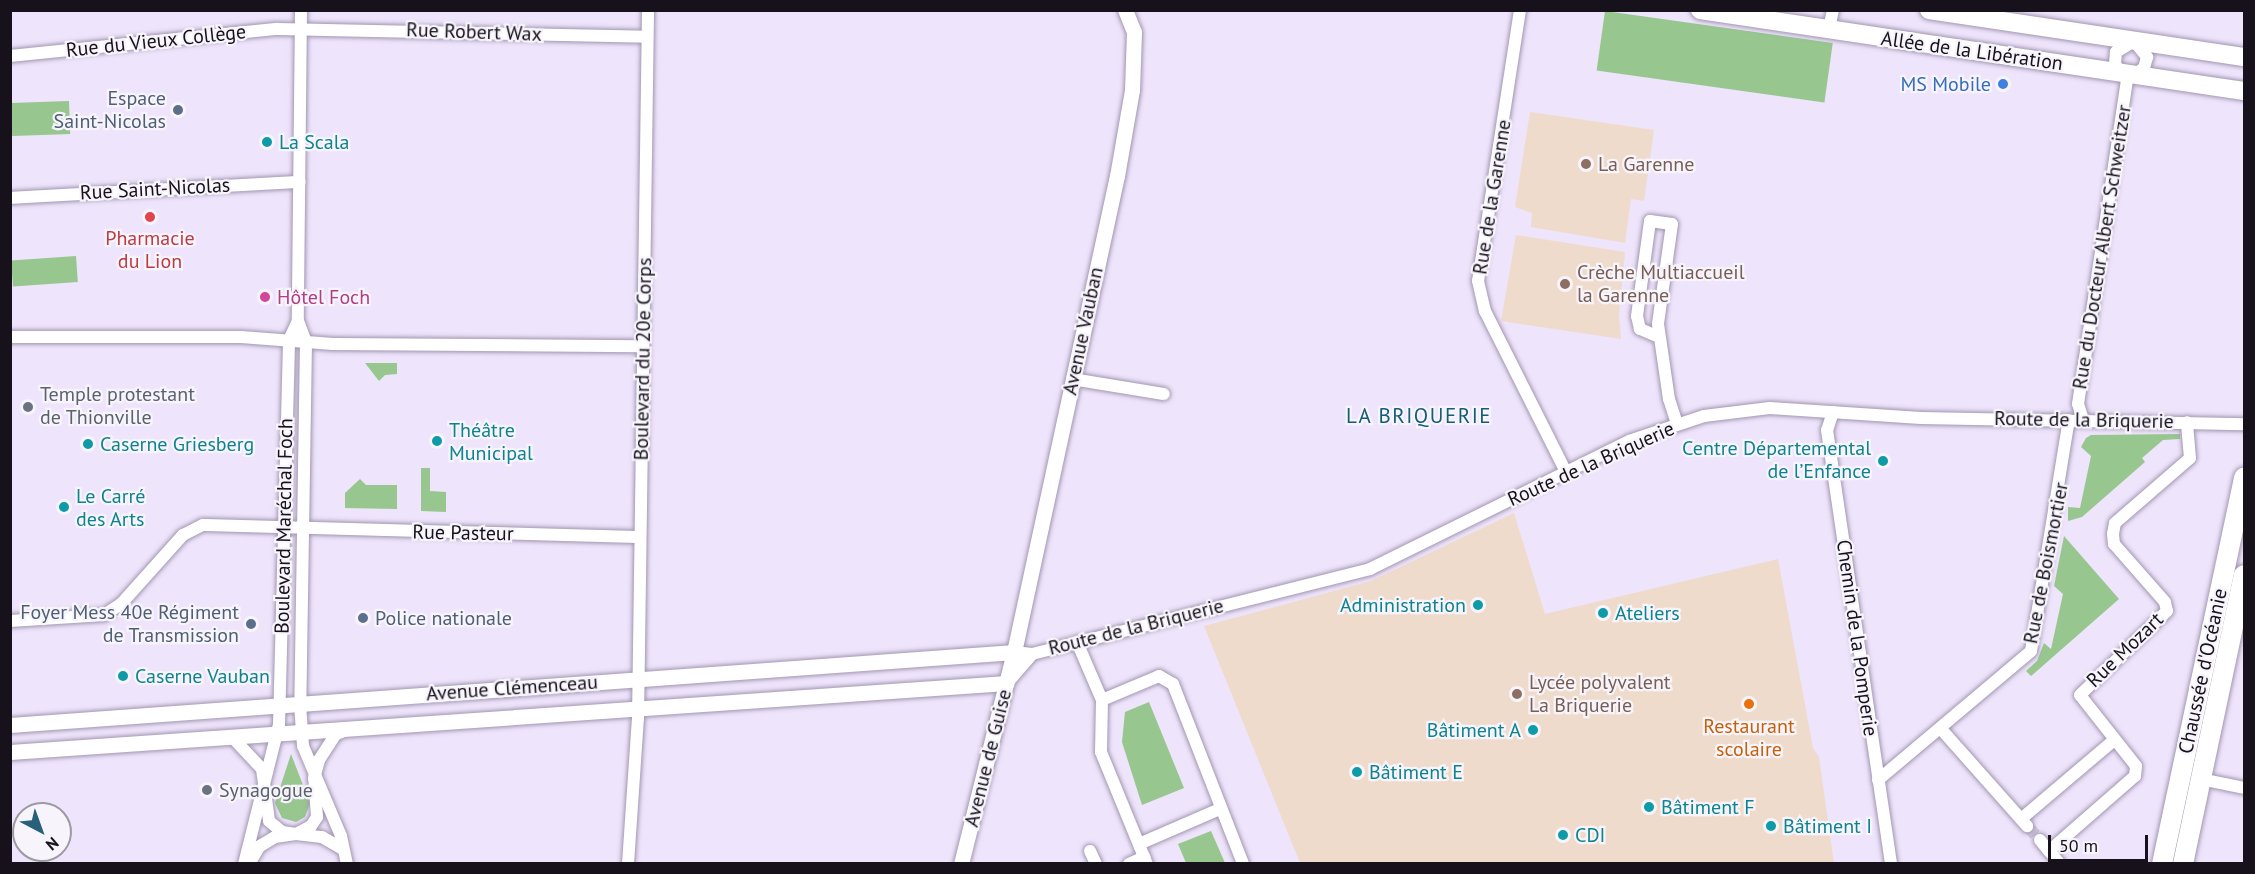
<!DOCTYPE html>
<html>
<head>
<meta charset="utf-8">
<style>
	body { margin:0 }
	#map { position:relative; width:2255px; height:874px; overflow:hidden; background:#eee4fb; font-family:"PT Sans",sans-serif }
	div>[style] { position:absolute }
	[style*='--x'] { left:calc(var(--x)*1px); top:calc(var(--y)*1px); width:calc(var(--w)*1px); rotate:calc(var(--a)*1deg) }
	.education>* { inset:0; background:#efdbcc }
	.green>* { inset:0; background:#97c68f; transform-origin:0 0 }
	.minor-tunnel>* { height:12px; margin-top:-6px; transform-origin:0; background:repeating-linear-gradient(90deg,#cec4d9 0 12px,transparent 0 18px) }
	.roads { filter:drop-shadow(0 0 2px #a296b1) drop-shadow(0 0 2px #a296b1) }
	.minor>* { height:12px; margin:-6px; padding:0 6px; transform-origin:6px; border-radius:6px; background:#fff }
	.tertiary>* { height:15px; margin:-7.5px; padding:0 7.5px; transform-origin:7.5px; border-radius:7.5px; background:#fff }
	.secondary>* { height:18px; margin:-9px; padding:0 9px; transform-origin:9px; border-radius:9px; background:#fff }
	.primary>* { height:20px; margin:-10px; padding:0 10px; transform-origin:10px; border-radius:10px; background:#fff }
	.dots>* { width:16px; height:16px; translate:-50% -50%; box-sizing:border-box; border:3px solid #f7f5fb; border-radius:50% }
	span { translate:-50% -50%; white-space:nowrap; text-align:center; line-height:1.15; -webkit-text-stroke:4.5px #f7f5fb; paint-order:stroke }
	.street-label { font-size:20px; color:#16111b }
	.shop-label { font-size:20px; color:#366cbe }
	.right { translate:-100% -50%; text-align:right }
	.service-label { font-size:20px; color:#4e5e75 }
	.left { translate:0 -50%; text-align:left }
	.culture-label { font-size:20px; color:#0d838f }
	.education-label { font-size:20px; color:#785e54 }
	.health-label { font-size:20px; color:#be3a42 }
	.hotel-label { font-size:20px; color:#b23c85 }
	.worship-label { font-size:20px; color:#5b616d }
	.food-label { font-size:20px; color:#c56008 }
	.neighbourhood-label { font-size:21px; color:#145c77; letter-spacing:1.5px }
	.frame { position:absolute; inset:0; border:12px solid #16111b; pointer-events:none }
	.north { position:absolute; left:12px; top:802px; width:60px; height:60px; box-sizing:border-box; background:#f7f5fb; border:2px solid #9d9aa1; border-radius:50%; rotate:139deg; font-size:16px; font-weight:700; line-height:24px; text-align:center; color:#16111b }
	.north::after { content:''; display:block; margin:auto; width:21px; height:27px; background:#266179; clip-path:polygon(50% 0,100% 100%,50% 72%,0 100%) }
	.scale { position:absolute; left:2048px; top:835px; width:100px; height:27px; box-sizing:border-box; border:3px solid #16111b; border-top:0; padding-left:8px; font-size:18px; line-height:21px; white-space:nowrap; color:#16111b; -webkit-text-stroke:4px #f7f5fb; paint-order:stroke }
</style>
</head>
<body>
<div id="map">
	<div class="education">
		<div style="clip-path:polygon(1530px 112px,1654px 130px,1644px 201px,1631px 199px,1625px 243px,1531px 227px,1532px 213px,1515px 207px)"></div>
		<div style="clip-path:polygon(1516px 235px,1625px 252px,1619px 315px,1621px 339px,1501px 321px)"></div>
		<div style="clip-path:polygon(1514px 513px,1545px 614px,1778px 559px,1813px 748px,1819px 757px,1834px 863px,1300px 863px,1204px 626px,1371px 581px)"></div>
	</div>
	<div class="green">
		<div style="left:1605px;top:11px;width:230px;height:60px;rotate:8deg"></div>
		<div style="left:69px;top:101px;width:33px;height:58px;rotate:88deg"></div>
		<div style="left:76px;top:256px;width:26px;height:65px;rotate:86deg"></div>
		<div style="clip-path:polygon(365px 363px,397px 363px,397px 374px,385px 375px,379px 381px)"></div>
		<div style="clip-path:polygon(2180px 434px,2180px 439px,2163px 440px,2142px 458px,2145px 462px,2082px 517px,2068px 521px,2068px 507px,2080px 508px,2091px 456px,2081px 447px,2086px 438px,2091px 435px)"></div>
		<div style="clip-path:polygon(421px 468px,430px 468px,430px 491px,446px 492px,446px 512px,421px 511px)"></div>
		<div style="clip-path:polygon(360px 479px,366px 485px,397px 485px,397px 509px,345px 508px,345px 493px)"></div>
		<div style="clip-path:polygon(2064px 536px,2119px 599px,2031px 676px,2026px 671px,2037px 661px,2044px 643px,2051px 649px,2063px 594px,2054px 586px)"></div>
		<div style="clip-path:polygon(1149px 702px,1184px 788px,1142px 805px,1122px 742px,1125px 712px)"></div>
		<div style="clip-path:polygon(291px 754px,310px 803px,305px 817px,296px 822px,282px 818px,275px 803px)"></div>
		<div style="clip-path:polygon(1211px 831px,1225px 863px,1186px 863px,1178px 844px)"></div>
	</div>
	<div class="minor-tunnel">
		<div style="--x:2027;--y:826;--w:19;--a:47"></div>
	</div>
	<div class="roads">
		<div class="minor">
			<div style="--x:301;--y:10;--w:311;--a:90.6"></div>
			<div style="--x:298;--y:321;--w:22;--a:69"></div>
			<div style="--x:306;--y:342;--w:362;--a:90.9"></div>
			<div style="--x:300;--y:704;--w:42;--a:85.9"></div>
			<div style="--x:303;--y:746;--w:98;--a:67.1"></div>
			<div style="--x:341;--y:836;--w:29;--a:78"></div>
			<div style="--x:1520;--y:10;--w:274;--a:98.8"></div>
			<div style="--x:1478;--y:281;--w:31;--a:77"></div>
			<div style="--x:1485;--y:311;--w:180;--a:63.3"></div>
			<div style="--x:1822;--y:29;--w:9;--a:-32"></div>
			<div style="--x:1830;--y:24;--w:14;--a:-78"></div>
			<div style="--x:10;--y:56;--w:269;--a:-5.8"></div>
			<div style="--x:278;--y:29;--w:369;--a:1.2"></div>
			<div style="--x:2122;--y:73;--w:11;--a:-131"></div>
			<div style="--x:2115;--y:65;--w:13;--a:-86"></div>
			<div style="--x:2116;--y:52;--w:21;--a:-31"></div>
			<div style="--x:2134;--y:41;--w:21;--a:51"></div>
			<div style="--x:2147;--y:57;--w:11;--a:105"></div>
			<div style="--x:2144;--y:68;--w:12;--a:145"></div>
			<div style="--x:10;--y:198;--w:290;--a:-3.2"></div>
			<div style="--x:10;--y:337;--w:231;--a:0"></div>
			<div style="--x:241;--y:337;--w:92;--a:4.4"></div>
			<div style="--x:333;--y:344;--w:310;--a:0.4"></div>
			<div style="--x:1659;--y:337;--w:21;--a:-157"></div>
			<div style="--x:1640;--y:329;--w:13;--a:-103"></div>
			<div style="--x:1637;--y:316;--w:96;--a:-82.2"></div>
			<div style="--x:1650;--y:221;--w:22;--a:8"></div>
			<div style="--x:1672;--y:224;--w:101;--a:98"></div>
			<div style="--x:1658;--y:324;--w:76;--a:81.7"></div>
			<div style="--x:1669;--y:399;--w:25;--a:72"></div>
			<div style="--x:1072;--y:379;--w:93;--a:9.3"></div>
			<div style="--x:1833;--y:412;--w:19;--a:108"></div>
			<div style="--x:1827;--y:430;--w:439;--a:81.6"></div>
			<div style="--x:2083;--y:420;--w:17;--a:-107"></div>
			<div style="--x:2078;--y:404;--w:334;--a:-81.4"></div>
			<div style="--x:10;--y:621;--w:94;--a:-3.7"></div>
			<div style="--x:104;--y:615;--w:20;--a:-33"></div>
			<div style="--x:121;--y:604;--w:93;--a:-48.1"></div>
			<div style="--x:183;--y:535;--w:22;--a:-27"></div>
			<div style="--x:203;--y:525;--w:437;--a:1.6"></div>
			<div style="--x:1077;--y:642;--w:63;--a:66.7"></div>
			<div style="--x:1102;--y:700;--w:52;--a:91.1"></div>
			<div style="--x:1101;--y:752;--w:121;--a:67.7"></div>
			<div style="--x:1014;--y:652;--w:18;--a:6"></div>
			<div style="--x:1032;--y:654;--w:349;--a:-14.1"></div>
			<div style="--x:1370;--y:569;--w:289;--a:-26.3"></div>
			<div style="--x:1629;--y:441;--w:79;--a:-18.4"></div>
			<div style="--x:1704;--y:416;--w:66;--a:-6.9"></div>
			<div style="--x:1770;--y:408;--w:151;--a:3.8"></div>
			<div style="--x:1921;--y:418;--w:323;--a:1.1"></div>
			<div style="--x:1008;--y:682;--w:37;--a:-49"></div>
			<div style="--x:1102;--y:700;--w:62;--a:-22.8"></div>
			<div style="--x:1159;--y:676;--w:16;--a:30"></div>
			<div style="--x:1173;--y:684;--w:193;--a:68.7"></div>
			<div style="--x:1941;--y:729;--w:130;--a:48.4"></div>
			<div style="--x:232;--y:737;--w:44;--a:46.8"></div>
			<div style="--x:262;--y:769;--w:52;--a:82.3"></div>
			<div style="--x:269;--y:821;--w:17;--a:40"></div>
			<div style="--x:282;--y:832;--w:14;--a:8"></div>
			<div style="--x:296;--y:834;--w:17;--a:-28"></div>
			<div style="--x:311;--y:826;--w:11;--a:-56"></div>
			<div style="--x:317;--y:817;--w:39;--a:-94"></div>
			<div style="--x:314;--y:778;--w:19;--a:-74"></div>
			<div style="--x:319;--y:760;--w:31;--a:-57"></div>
			<div style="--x:336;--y:734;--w:12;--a:-20"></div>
			<div style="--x:2201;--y:779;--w:44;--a:11.8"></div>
			<div style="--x:1878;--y:780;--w:200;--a:-40.1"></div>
			<div style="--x:2031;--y:651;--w:234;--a:-80.7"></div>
			<div style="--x:2021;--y:819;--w:122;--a:-40.3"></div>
			<div style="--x:2040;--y:840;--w:14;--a:51"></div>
			<div style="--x:1139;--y:844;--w:88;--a:-23.4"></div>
			<div style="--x:1090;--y:851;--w:14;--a:65"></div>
			<div style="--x:244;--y:864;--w:143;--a:-75.9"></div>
			<div style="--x:279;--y:725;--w:385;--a:-88.5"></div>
			<div style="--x:289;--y:340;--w:21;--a:-65"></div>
			<div style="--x:249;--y:864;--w:21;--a:-59"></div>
			<div style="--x:260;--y:846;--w:17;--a:-31"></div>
			<div style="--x:275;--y:837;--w:21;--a:-8"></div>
			<div style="--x:296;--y:834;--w:26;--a:7"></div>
			<div style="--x:322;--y:837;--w:22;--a:30"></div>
			<div style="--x:628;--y:864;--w:145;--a:-86.1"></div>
			<div style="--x:638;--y:719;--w:709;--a:-89.19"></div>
			<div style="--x:1129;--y:864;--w:17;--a:-25"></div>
			<div style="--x:2060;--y:864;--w:17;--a:-130"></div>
			<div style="--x:2049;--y:851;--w:114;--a:-41.1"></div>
			<div style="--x:2135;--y:776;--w:10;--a:-84"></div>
			<div style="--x:2136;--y:766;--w:90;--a:-128.3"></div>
			<div style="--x:2080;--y:695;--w:121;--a:-44"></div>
			<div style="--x:2167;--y:611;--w:9;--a:-103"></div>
			<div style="--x:2165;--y:602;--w:77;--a:-131.3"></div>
			<div style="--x:2114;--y:544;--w:10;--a:-96"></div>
			<div style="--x:2113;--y:534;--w:11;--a:-80"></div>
			<div style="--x:2115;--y:523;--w:99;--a:-40.9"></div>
			<div style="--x:2190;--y:458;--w:36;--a:-95"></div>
		</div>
		<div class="tertiary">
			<div style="--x:10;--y:725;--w:1007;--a:-4.16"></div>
			<div style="--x:10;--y:752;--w:999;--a:-3.96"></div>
			<div style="--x:961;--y:864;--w:219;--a:-76"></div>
			<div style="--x:1014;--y:652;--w:487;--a:-77.8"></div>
			<div style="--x:1117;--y:176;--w:87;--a:-80.1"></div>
			<div style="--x:1132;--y:90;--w:58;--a:-88"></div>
			<div style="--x:1134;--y:32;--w:24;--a:-112"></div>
		</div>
		<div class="secondary">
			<div style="--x:1700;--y:10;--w:550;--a:8.47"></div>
			<div style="--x:1929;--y:10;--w:318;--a:8.5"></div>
		</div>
		<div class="primary">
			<div style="--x:2162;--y:864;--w:395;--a:-78"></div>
			<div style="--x:2183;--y:864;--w:295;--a:-78.1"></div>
		</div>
	</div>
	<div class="dots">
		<div style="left:2003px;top:84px;background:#3f7fe0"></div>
		<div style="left:178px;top:110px;background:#5c6f8a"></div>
		<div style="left:267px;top:142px;background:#0f9aa8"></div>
		<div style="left:1586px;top:164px;background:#8d6e63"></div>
		<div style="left:150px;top:217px;background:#e0444e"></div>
		<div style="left:1565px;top:284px;background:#8d6e63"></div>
		<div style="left:265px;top:297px;background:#d1479c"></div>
		<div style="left:28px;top:407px;background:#6b7280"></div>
		<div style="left:437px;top:441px;background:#0f9aa8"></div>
		<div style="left:88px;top:444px;background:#0f9aa8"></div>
		<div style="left:1883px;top:461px;background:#0f9aa8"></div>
		<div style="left:64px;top:507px;background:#0f9aa8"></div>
		<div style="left:1478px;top:605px;background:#0f9aa8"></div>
		<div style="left:1603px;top:613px;background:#0f9aa8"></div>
		<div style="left:363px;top:618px;background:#5c6f8a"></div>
		<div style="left:251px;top:624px;background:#5c6f8a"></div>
		<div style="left:123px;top:676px;background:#0f9aa8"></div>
		<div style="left:1517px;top:694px;background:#8d6e63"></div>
		<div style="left:1749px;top:704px;background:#e8710a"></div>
		<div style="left:1533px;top:730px;background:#0f9aa8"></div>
		<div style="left:1357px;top:772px;background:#0f9aa8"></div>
		<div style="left:207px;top:790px;background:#6b7280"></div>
		<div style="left:1649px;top:807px;background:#0f9aa8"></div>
		<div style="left:1771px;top:826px;background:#0f9aa8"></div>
		<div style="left:1563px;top:835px;background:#0f9aa8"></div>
	</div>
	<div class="street-label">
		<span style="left:474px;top:32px;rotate:2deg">Rue Robert Wax</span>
		<span style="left:156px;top:41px;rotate:-6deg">Rue du Vieux Collège</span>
		<span style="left:1972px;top:51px;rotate:8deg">Allée de la Libération</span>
		<span style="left:155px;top:189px;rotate:-3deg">Rue Saint-Nicolas</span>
		<span style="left:1492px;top:197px;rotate:-81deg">Rue de la Garenne</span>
		<span style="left:2102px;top:247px;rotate:-81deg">Rue du Docteur Albert Schweitzer</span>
		<span style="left:1083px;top:331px;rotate:-78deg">Avenue Vauban</span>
		<span style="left:643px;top:359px;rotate:-89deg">Boulevard du 20e Corps</span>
		<span style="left:2084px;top:420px;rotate:1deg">Route de la Briquerie</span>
		<span style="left:1591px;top:464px;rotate:-24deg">Route de la Briquerie</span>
		<span style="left:284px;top:526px;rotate:-89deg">Boulevard Maréchal Foch</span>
		<span style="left:463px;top:533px;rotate:1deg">Rue Pasteur</span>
		<span style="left:2046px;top:563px;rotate:-79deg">Rue de Boismortier</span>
		<span style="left:1136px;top:627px;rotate:-14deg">Route de la Briquerie</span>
		<span style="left:1857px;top:638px;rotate:82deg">Chemin de la Pomperie</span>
		<span style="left:2125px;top:650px;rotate:-44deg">Rue Mozart</span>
		<span style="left:2203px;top:671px;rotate:-78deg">Chaussée d'Océanie</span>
		<span style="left:512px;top:688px;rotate:-4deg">Avenue Clémenceau</span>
		<span style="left:988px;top:758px;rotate:-76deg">Avenue de Guise</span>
	</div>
	<div class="shop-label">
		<span class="right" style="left:1991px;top:84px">MS Mobile</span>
	</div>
	<div class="service-label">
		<span class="right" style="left:166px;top:110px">Espace<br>Saint-Nicolas</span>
		<span class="right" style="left:239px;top:624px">Foyer Mess 40e Régiment<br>de Transmission</span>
		<span class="left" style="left:375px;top:618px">Police nationale</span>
	</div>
	<div class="culture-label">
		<span class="left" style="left:279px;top:142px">La Scala</span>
		<span class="left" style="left:449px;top:442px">Théâtre<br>Municipal</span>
		<span class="left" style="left:100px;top:444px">Caserne Griesberg</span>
		<span class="right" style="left:1871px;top:460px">Centre Départemental<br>de l’Enfance</span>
		<span class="left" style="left:76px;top:508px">Le Carré<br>des Arts</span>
		<span class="right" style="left:1466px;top:605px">Administration</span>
		<span class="left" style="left:1615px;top:613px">Ateliers</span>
		<span class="left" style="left:135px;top:676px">Caserne Vauban</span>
		<span class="right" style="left:1521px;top:730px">Bâtiment A</span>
		<span class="left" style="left:1369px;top:772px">Bâtiment E</span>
		<span class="left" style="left:1661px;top:807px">Bâtiment F</span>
		<span class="left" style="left:1783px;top:826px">Bâtiment I</span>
		<span class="left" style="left:1575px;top:835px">CDI</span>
	</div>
	<div class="education-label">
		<span class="left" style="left:1598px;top:164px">La Garenne</span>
		<span class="left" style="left:1577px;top:284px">Crèche Multiaccueil<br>la Garenne</span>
		<span class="left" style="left:1529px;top:694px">Lycée polyvalent<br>La Briquerie</span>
	</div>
	<div class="health-label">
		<span style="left:150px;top:250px">Pharmacie<br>du Lion</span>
	</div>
	<div class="hotel-label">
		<span class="left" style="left:277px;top:297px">Hôtel Foch</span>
	</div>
	<div class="worship-label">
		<span class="left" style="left:40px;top:406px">Temple protestant<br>de Thionville</span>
		<span class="left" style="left:219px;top:790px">Synagogue</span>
	</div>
	<div class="food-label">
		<span style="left:1749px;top:738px">Restaurant<br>scolaire</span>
	</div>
	<div class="neighbourhood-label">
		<span style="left:1419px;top:416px">LA BRIQUERIE</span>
	</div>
	<div class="frame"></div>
	<div class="north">N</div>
	<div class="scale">50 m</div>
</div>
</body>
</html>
